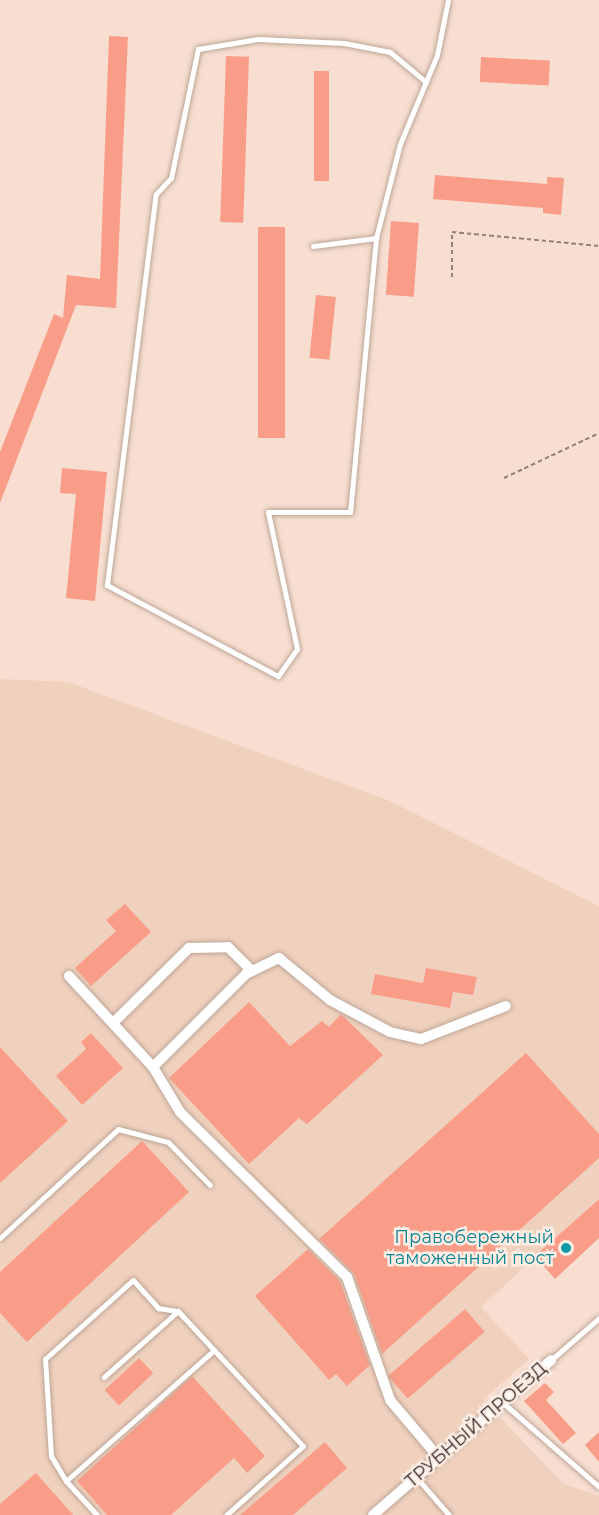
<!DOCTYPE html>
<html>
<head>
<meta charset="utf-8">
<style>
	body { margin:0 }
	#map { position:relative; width:599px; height:1515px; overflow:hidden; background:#f7ded0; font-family:Montserrat,sans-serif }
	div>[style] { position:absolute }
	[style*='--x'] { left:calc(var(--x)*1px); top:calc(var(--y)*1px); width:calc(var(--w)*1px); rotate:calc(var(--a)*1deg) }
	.built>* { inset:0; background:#f0d1be }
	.building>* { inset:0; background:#f99d89; transform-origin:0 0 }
	.path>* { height:2px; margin-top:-1px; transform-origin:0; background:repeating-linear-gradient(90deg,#928177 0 4.5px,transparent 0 7.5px) }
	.roads { filter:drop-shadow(0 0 2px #bda698) drop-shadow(0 0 2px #bda698) }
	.service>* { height:5px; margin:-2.5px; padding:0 2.5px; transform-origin:2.5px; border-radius:2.5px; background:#fff }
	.minor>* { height:10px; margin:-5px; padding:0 5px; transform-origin:5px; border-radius:5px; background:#fff }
	.dots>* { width:16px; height:16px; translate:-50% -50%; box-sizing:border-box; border:3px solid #fdeee5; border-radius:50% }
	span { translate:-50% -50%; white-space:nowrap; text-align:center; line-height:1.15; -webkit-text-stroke:5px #fdeee5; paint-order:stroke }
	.culture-label { font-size:18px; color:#0d838f }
	.right { translate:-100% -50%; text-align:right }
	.street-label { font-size:18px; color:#322923 }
</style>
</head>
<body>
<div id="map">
	<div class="built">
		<div style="clip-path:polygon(0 679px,68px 682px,390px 801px,599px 906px,599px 1198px,481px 1307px,529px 1359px,483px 1400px,564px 1484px,599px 1496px,599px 1515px,0 1515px)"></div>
	</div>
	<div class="building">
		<div style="clip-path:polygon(109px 36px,128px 37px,116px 308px,76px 305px,0 503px,0 452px,54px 314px,63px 318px,67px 275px,100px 279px)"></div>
		<div style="left:226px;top:56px;width:23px;height:166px;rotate:2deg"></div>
		<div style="left:481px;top:57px;width:69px;height:25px;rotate:3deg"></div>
		<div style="left:314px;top:71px;width:15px;height:110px"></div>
		<div style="clip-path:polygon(435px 175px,547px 184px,547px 177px,564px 178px,561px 215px,543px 213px,543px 208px,433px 199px)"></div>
		<div style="left:391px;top:221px;width:28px;height:74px;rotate:4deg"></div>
		<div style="left:258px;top:227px;width:27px;height:211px"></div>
		<div style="left:316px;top:295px;width:20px;height:63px;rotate:6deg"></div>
		<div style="clip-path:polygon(62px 468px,107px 472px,95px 601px,66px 598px,76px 494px,60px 493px)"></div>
		<div style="clip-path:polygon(125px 904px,151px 932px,91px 986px,75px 968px,116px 931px,106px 920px)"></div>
		<div style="clip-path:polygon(426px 968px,477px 977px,473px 995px,453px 992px,450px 1008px,371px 994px,375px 974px,423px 983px)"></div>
		<div style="clip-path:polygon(249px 1002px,290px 1046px,322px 1021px,329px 1027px,341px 1014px,383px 1055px,307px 1124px,299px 1118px,249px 1164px,169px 1078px)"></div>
		<div style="clip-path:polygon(91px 1033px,123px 1068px,82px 1105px,56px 1076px,86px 1049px,81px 1042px)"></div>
		<div style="clip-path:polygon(0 1047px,68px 1121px,0 1183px)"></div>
		<div style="clip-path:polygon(526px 1053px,599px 1134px,599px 1158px,382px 1354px,354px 1274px,319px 1239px)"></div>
		<div style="clip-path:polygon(142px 1141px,189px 1192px,27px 1342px,0 1313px,0 1272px)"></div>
		<div style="clip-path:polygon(599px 1199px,599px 1238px,555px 1279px,535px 1256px)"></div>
		<div style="clip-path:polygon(308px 1249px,340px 1281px,370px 1365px,347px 1386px,336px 1374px,329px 1380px,255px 1296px)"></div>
		<div style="left:465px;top:1309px;width:30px;height:102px;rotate:49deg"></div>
		<div style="left:139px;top:1358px;width:21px;height:47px;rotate:47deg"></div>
		<div style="clip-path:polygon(192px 1376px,265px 1456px,247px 1473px,234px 1458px,171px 1515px,107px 1515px,77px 1481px)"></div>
		<div style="clip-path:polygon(545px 1383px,554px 1392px,546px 1400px,576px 1433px,563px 1444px,524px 1401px)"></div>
		<div style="clip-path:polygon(599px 1432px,599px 1462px,585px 1445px)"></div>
		<div style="clip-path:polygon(325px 1442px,347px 1468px,293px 1515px,240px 1515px)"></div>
		<div style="clip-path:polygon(36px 1473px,73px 1515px,0 1515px,0 1504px)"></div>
	</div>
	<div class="path">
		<div style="--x:452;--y:277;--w:45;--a:-90"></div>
		<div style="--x:452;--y:232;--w:148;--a:5.4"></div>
		<div style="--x:504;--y:478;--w:105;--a:-25.3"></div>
	</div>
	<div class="roads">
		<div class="service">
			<div style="--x:376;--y:238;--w:275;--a:95.4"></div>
			<div style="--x:350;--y:512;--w:82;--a:180"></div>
			<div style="--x:268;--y:512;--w:140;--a:78"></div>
			<div style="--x:297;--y:649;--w:33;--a:125"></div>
			<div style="--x:278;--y:676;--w:194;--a:-152"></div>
			<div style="--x:107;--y:585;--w:394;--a:-82.9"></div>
			<div style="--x:156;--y:194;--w:22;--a:-47"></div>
			<div style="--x:171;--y:178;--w:132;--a:-78.2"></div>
			<div style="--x:198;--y:49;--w:61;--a:-9.5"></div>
			<div style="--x:258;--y:39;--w:86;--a:2.7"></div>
			<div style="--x:344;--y:43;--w:47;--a:11.1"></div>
			<div style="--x:390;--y:52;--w:47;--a:39.8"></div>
			<div style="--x:313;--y:246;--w:64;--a:-7.2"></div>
			<div style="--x:376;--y:238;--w:97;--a:-75.7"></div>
			<div style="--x:400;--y:144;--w:96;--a:-67.4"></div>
			<div style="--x:437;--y:55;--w:56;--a:-78.7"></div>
			<div style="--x:0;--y:1238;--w:161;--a:-42.7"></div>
			<div style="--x:118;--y:1129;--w:52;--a:14.6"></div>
			<div style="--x:168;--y:1142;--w:60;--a:45.7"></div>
			<div style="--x:551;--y:1360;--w:64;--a:-41.2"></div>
			<div style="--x:104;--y:1377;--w:99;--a:-41.7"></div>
			<div style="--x:502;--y:1402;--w:129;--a:41.2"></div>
			<div style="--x:417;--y:1478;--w:49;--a:49.1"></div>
			<div style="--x:66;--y:1481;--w:29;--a:-121"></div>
			<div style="--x:51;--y:1456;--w:97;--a:-93.5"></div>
			<div style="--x:45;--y:1359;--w:118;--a:-41.9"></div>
			<div style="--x:133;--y:1280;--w:38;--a:48"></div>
			<div style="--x:158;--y:1308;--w:20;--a:9"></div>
			<div style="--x:178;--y:1311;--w:53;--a:47.3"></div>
			<div style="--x:97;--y:1515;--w:46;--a:-132.4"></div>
			<div style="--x:66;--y:1481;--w:198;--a:-41.5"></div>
			<div style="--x:214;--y:1350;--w:131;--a:47.2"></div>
			<div style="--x:303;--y:1446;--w:103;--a:138.1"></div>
		</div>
		<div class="minor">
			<div style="--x:69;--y:976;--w:124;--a:47.3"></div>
			<div style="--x:153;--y:1067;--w:52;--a:59"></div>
			<div style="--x:180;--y:1112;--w:235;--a:44.7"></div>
			<div style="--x:347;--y:1277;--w:130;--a:70.7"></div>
			<div style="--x:390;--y:1400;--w:76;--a:49.8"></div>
			<div style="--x:113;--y:1023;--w:107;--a:-44.6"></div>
			<div style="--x:189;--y:948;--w:39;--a:-1"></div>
			<div style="--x:228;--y:947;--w:34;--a:45"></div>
			<div style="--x:153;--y:1067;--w:132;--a:-45"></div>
			<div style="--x:246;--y:974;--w:37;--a:-26"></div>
			<div style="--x:279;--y:958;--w:66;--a:39.5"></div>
			<div style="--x:330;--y:1000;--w:68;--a:28.1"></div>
			<div style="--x:390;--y:1032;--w:32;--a:13"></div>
			<div style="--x:421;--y:1039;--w:91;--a:-21.2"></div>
			<div style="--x:373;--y:1515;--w:236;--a:-41"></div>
		</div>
	</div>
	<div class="dots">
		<div style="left:566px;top:1248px;background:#0f9aa8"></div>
	</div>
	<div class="culture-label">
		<span class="right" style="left:554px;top:1248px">Правобережный<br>таможенный пост</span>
	</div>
	<div class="street-label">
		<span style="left:476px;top:1425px;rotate:-41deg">ТРУБНЫЙ ПРОЕЗД</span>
	</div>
</div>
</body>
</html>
